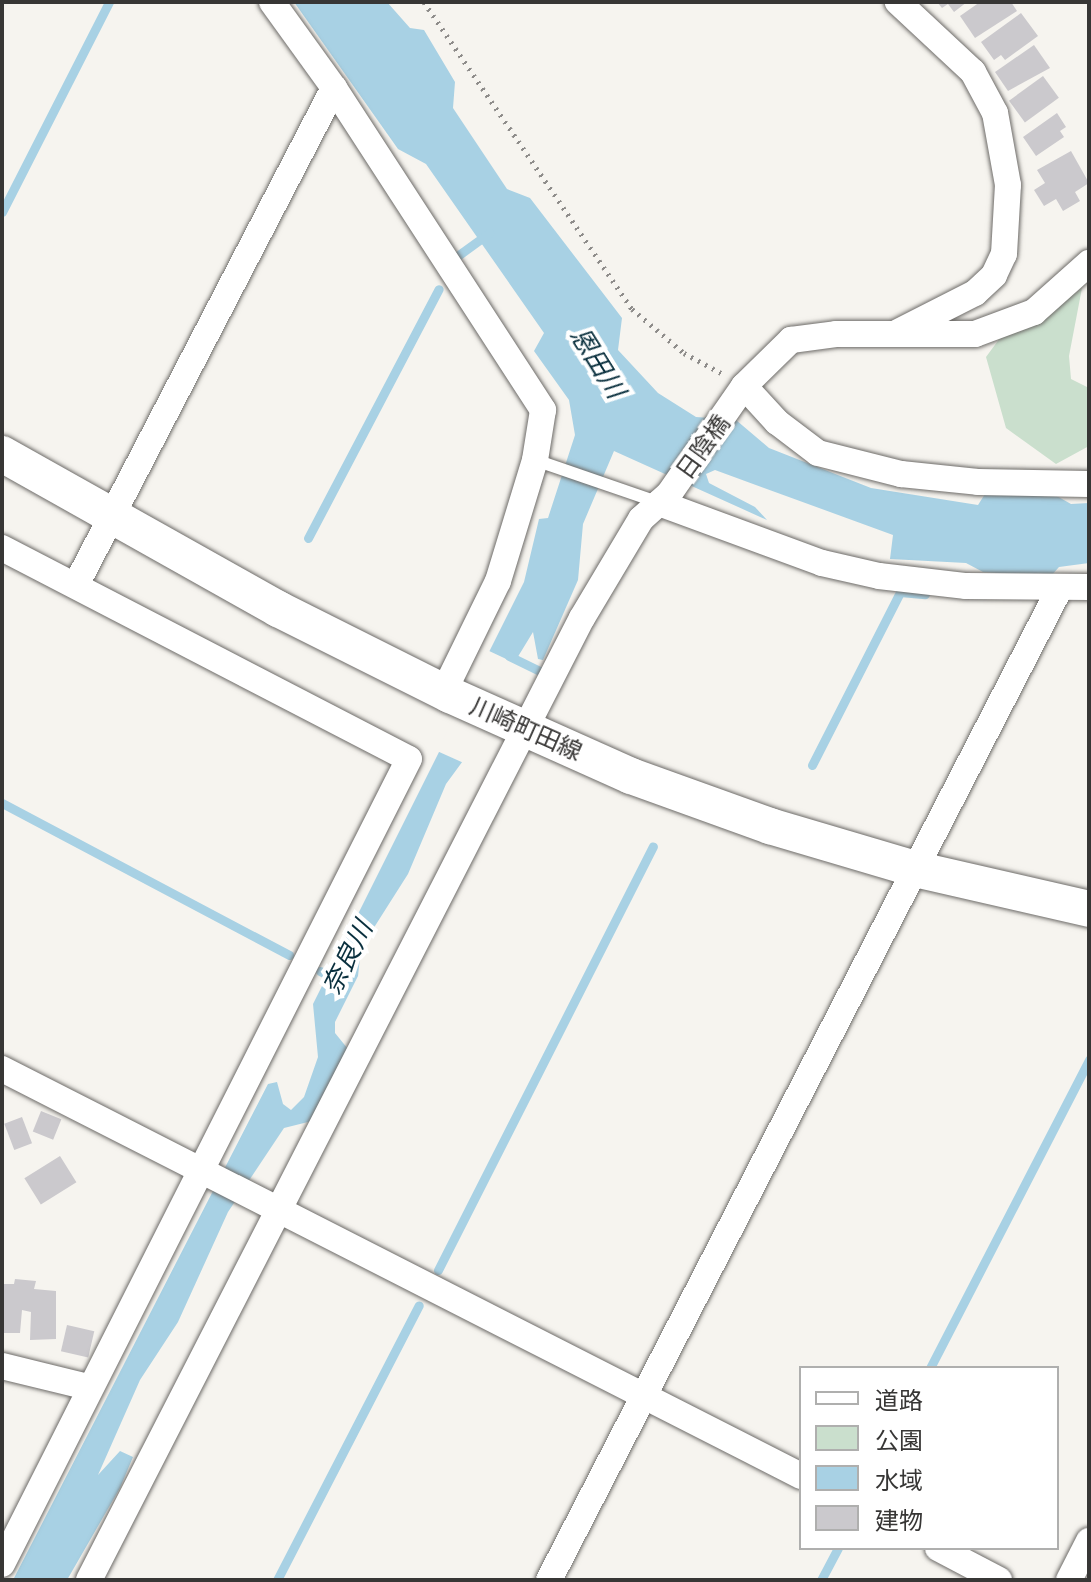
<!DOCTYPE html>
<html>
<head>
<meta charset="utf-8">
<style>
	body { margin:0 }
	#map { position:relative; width:1091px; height:1582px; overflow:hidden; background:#f6f4ef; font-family:"Libre Baskerville","Noto Sans JP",serif }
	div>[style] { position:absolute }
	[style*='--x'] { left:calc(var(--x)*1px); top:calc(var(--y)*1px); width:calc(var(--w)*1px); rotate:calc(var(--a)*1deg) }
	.green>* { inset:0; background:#cadfcd }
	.water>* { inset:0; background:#a8d1e4 }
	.pier>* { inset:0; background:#f6f4ef }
	.stream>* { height:9px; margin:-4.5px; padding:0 4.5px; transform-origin:4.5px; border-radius:4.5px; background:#a8d1e4 }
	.building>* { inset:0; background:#cbc9cd; transform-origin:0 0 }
	.path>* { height:5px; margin-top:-2.5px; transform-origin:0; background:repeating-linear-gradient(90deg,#8e8c8a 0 2px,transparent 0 8px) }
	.roads { filter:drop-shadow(0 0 2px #6d6b68) drop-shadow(0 0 2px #6d6b68) }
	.lane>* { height:12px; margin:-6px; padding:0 6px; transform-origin:6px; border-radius:6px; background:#fff }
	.street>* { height:26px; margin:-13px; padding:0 13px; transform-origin:13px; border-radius:13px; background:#fff }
	.secondary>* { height:36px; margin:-18px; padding:0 18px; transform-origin:18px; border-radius:18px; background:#fff }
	span { translate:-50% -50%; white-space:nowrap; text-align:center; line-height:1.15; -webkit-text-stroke:8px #fff; paint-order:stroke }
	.street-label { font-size:24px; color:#373635 }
	.water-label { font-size:26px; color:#092f3d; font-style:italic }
	.frame { position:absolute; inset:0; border:4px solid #373635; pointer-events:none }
	.legend { position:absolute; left:799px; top:1366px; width:260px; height:184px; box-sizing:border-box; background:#fff; border:2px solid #afafae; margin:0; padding:10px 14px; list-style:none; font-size:24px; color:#373635 }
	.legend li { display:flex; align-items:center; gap:16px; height:40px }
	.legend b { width:40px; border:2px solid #afafae }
</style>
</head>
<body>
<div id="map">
	<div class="green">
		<div style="clip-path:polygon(1082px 288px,1069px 356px,1071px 379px,1089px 388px,1089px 446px,1056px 464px,1006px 428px,986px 357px,1000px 338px,1036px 322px)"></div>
	</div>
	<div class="water">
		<div style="clip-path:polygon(294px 2px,387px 2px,410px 28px,424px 30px,455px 82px,453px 108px,507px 189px,530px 198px,622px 318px,618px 350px,658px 393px,696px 417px,736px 420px,769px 448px,871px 488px,978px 505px,985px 494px,1055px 495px,1071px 504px,1089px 503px,1089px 563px,1059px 567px,1050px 577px,983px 572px,966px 563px,890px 559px,893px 535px,715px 470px,706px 474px,709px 483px,755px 507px,767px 520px,614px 451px,583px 524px,578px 580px,543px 660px,538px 659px,533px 632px,491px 701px,479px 739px,446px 784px,408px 874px,361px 948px,358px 976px,335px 1022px,335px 1033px,348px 1049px,312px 1121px,284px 1128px,228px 1212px,178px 1322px,140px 1380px,98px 1475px,120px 1451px,133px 1457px,120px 1488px,67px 1580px,13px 1580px,268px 1084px,277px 1082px,283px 1104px,291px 1110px,304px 1097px,318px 1057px,313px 1004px,524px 582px,539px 519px,548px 518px,575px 435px,569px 400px,534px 351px,544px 333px,426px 164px,398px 149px)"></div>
	</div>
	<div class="pier">
		<div style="clip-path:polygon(487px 650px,521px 666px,494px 703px,483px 740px,466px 764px,437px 751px)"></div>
	</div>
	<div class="stream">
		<div style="--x:2;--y:212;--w:236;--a:-63"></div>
		<div style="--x:456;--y:257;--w:41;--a:-36"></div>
		<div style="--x:308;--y:538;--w:281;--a:-62.3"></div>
		<div style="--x:509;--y:656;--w:37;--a:26"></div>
		<div style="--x:812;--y:765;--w:194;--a:-63"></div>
		<div style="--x:900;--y:592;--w:25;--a:5"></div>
		<div style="--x:2;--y:803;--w:325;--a:27.9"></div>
		<div style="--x:320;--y:971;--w:19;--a:28"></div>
		<div style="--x:438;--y:1270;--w:475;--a:-63.1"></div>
		<div style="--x:930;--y:1368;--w:347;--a:-62.7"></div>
		<div style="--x:277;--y:1580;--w:309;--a:-62.7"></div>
		<div style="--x:821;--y:1580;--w:36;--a:-62"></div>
	</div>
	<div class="building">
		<div style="clip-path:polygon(937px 2px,967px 2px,954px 12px,948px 4px,942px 8px)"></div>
		<div style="clip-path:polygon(980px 2px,1011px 2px,1017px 11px,975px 38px,960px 16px)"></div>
		<div style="clip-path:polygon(1021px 13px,1038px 36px,1005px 60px,1001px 55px,994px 60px,981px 42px)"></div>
		<div style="clip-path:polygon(1034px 45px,1050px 68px,1008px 91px,995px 72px)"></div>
		<div style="left:1043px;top:76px;width:27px;height:42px;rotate:54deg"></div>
		<div style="clip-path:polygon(1057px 113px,1066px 127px,1060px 131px,1064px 137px,1036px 156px,1023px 137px)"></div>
		<div style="clip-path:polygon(1071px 151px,1089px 183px,1075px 192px,1080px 201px,1063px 211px,1056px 199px,1044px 206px,1034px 190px,1045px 183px,1037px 170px)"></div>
		<div style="left:41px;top:1111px;width:22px;height:22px;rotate:22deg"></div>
		<div style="left:22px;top:1117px;width:28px;height:19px;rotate:69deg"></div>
		<div style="left:60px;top:1156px;width:31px;height:42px;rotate:58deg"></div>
		<div style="clip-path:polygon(15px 1279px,36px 1281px,34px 1289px,56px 1291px,56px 1339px,30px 1340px,31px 1312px,22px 1310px,20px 1333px,2px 1333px,2px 1284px,14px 1284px)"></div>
		<div style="left:67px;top:1325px;width:28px;height:27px;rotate:13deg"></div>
	</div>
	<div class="path">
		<div style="--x:424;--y:2;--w:371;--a:55.9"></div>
		<div style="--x:632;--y:309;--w:68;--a:40.2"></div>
		<div style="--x:684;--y:353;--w:44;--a:28.3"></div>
	</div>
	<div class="roads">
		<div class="lane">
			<div style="--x:535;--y:460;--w:129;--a:19"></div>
		</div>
		<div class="street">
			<div style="--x:272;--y:2;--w:106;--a:54.2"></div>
			<div style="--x:334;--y:88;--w:384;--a:57"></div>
			<div style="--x:543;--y:410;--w:51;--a:99.1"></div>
			<div style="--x:535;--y:460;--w:127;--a:107"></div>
			<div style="--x:498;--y:581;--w:123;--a:116.1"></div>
			<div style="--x:898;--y:332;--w:86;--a:-26.9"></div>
			<div style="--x:975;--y:293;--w:26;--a:-43"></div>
			<div style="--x:994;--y:275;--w:23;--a:-65"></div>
			<div style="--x:1004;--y:254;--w:69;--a:-86.7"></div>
			<div style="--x:1008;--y:185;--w:73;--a:-100.2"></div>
			<div style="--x:995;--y:113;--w:47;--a:-118.2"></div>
			<div style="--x:973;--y:72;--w:103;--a:-137"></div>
			<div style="--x:744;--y:386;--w:49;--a:47.5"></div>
			<div style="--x:777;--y:422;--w:51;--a:37.1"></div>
			<div style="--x:818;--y:453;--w:86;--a:14.2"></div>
			<div style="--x:901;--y:474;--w:77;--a:5.9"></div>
			<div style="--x:978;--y:482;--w:111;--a:1"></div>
			<div style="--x:659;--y:503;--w:174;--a:20.2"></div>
			<div style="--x:822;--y:563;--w:58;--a:12.8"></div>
			<div style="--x:879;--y:576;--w:88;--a:6.6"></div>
			<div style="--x:966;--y:586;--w:123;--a:0.5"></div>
			<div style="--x:2;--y:548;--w:458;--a:27.4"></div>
			<div style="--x:409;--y:759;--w:902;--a:116.82"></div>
			<div style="--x:76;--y:585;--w:560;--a:-62.57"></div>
			<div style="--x:2;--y:1069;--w:897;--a:26.99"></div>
			<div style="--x:2;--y:1366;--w:89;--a:13.7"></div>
			<div style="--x:938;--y:1548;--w:69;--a:27.7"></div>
			<div style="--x:89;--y:1580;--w:1081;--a:-62.87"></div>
			<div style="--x:582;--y:618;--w:115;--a:-59.2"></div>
			<div style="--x:641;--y:519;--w:38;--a:-42"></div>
			<div style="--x:669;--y:494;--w:131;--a:-55.2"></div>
			<div style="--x:744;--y:386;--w:66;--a:-44.4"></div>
			<div style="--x:791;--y:340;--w:45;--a:-7.6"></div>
			<div style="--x:836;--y:334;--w:139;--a:0"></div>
			<div style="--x:975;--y:334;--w:63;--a:-20.4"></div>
			<div style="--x:1034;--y:312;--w:74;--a:-41.7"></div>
			<div style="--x:549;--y:1580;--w:1116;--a:-62.75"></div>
			<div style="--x:1069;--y:1580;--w:44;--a:-62.9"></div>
		</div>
		<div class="secondary">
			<div style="--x:2;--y:454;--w:317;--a:29.3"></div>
			<div style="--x:278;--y:609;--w:192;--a:26.6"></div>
			<div style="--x:450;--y:695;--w:198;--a:24.1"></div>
			<div style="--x:631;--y:776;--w:148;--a:19.8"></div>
			<div style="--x:770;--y:826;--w:151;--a:16.5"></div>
			<div style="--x:915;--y:869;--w:179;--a:12.9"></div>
		</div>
	</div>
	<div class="street-label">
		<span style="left:703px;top:447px;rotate:-54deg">日陰橋</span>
		<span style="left:526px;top:729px;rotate:24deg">川崎町田線</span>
	</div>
	<div class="water-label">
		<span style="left:597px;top:363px;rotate:58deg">恩田川</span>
		<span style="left:348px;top:958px;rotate:-63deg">奈良川</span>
	</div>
	<div class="frame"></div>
	<ul class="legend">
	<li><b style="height:10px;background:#fff"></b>道路</li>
	<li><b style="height:22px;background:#cadfcd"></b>公園</li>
	<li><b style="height:22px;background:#a8d1e4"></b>水域</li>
	<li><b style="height:22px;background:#cbc9cd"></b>建物</li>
	</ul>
</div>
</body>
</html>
